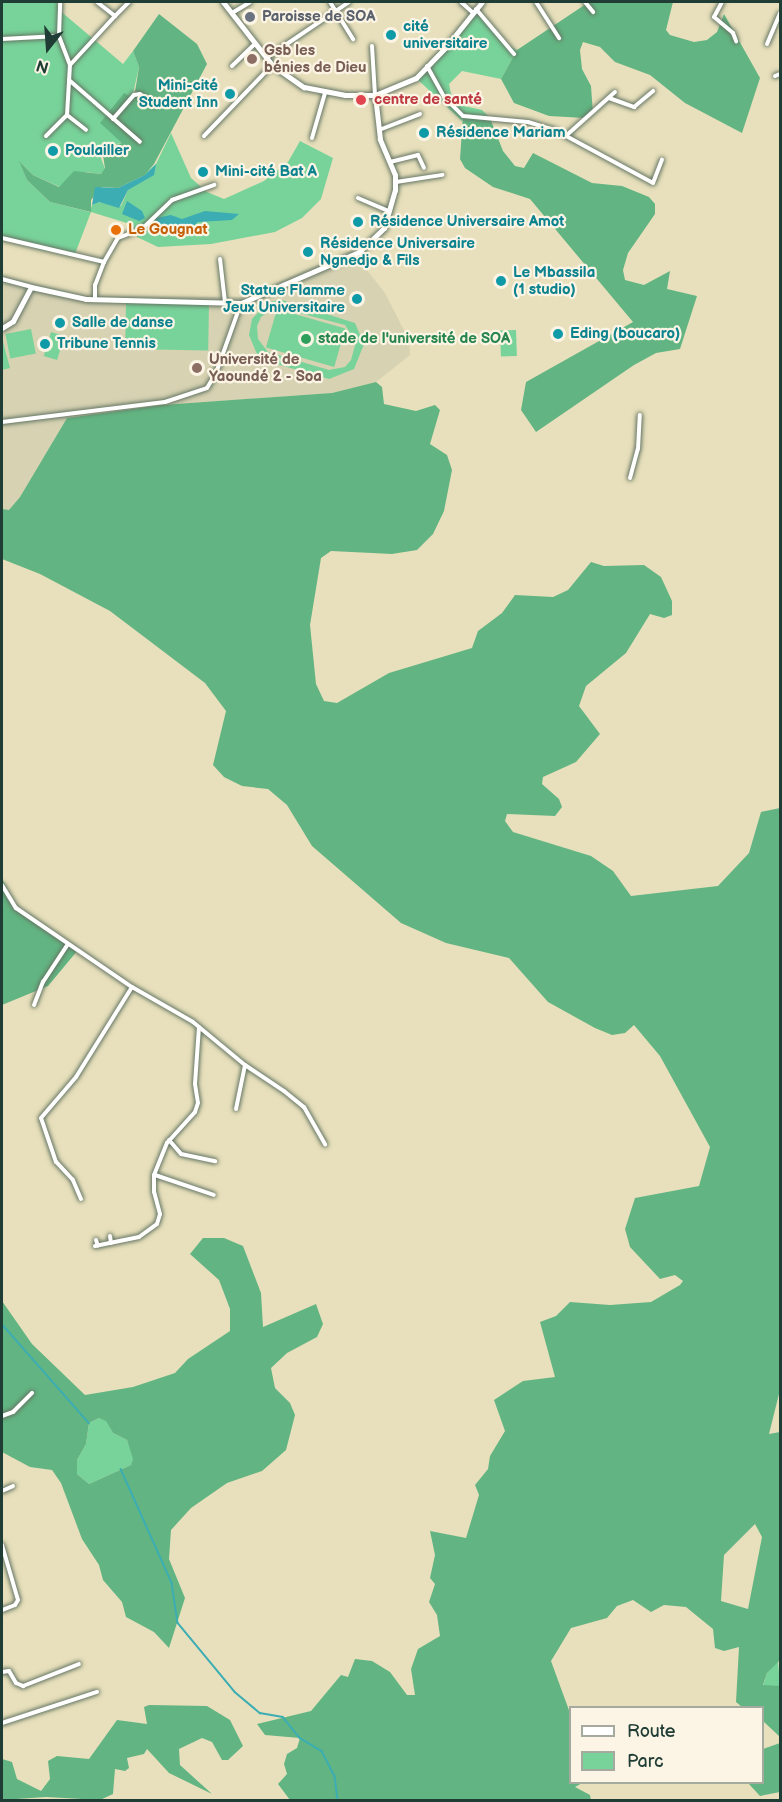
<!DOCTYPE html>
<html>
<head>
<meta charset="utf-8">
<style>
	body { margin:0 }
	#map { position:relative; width:782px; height:1802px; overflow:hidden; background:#e8e0bc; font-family:"Balsamiq Sans",sans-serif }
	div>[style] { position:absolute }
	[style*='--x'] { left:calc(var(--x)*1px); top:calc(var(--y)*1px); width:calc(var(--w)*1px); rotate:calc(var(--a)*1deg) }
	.built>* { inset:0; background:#d6d2b2 }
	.green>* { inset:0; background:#78d39a; transform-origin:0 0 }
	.forest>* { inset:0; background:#62b582 }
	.water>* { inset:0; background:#3badb3 }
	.stream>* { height:1.5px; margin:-0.75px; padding:0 0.75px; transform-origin:0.75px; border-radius:0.75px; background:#3badb3 }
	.roads { filter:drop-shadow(0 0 2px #657664) drop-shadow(0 0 2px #657664) }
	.minor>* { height:4px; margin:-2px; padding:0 2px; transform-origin:2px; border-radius:2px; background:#fff }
	.tertiary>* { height:5px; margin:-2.5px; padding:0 2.5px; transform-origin:2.5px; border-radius:2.5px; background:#fff }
	.dots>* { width:16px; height:16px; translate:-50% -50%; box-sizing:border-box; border:3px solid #fcf5e5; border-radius:50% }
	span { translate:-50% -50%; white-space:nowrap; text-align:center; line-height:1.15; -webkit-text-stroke:4.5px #fcf5e5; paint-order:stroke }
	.worship-label { font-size:15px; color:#5b616d; font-weight:700 }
	.left { translate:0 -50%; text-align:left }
	.culture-label { font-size:15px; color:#0d838f; font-weight:700 }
	.right { translate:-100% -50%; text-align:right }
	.education-label { font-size:15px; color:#785e54; font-weight:700 }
	.health-label { font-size:15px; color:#be3a42; font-weight:700 }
	.food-label { font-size:15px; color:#c56008; font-weight:700 }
	.leisure-label { font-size:15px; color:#27864d; font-weight:700 }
	.frame { position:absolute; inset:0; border:3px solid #1f3d34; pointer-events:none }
	.legend { position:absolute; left:569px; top:1706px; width:195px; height:78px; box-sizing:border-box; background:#fcf5e5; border:2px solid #a4ab9e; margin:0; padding:8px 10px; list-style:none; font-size:18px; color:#1f3d34 }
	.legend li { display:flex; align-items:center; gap:12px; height:30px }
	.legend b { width:30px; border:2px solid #a4ab9e }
	.north { position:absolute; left:18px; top:18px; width:60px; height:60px; -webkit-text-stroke:4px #fcf5e5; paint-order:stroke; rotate:197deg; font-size:16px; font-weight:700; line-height:24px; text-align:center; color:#1f3d34 }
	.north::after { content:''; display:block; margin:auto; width:21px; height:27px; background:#1f3d34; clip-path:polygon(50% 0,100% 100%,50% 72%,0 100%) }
</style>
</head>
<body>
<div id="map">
	<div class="built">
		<div style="clip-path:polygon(351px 250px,385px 293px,409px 340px,410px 355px,376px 382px,332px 393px,162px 405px,67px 418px,20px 497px,9px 511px,2px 509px,2px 276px,86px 296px,245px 297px)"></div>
	</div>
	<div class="green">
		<div style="clip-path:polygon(2px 2px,57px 2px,58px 9px,123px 64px,133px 51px,139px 67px,122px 143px,111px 145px,101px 158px,105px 169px,101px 174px,86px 172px,60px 187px,33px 175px,20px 162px,27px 180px,50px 202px,90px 212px,92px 205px,98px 202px,121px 206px,128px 190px,156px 164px,171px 133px,191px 178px,207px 192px,224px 199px,264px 181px,288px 162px,300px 141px,333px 158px,321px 199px,302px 218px,275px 232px,211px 244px,158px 247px,137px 237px,130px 224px,91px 212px,75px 254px,41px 250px,2px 238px)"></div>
		<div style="clip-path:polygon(476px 9px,504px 43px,517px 50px,501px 79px,462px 71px,449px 84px,451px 94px,464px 106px,482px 110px,490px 118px,464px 116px,462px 121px,416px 78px)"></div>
		<div style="clip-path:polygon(evenodd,282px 300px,355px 323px,364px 344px,354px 369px,329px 379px,259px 359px,249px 335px,252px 319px,268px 302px,282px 300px,276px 307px,345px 325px,356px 342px,351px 360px,345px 367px,329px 370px,268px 352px,258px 339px,257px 326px,261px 317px,276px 307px)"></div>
		<div style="left:126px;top:302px;width:83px;height:47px;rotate:1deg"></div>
		<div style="left:277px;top:309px;width:71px;height:40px;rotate:16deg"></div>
		<div style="left:31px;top:329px;width:25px;height:26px;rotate:79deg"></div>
		<div style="left:516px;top:330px;width:26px;height:16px;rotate:88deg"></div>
		<div style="left:51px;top:332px;width:14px;height:25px;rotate:17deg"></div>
		<div style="clip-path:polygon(2px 338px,10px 368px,2px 370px)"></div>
		<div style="clip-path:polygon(99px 1418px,106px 1420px,113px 1433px,127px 1440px,134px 1458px,131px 1465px,89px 1484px,77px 1474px,77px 1460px,86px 1444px,89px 1423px)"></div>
		<div style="clip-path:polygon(778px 1660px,780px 1686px,763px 1686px,767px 1673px)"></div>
	</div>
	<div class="forest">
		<div style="clip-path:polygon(589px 2px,673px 2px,666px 30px,670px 35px,694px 42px,707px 40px,717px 32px,724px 14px,760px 78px,742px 133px,685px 103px,650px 75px,615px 62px,600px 47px,583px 42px,580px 50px,582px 69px,591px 86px,593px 114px,585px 118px,549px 116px,514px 103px,501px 79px,517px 50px)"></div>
		<div style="clip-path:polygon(159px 14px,197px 44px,207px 64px,154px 164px,145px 175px,118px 188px,102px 187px,91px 200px,91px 212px,50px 202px,27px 180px,19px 161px,33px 175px,59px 187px,74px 171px,101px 174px,105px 168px,102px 149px,122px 143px,100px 123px,124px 93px,134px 98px,139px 67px,133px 51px)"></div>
		<div style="clip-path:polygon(463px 116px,490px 118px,503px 151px,515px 166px,524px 168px,533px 153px,592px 183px,622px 186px,649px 197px,655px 204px,655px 214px,628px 253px,623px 270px,625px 280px,644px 285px,670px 271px,667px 289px,697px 296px,680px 349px,656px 353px,634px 365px,536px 432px,521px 410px,526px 382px,633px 322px,530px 199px,493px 187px,465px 168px,460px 159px)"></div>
		<div style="clip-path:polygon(evenodd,376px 382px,382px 387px,384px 404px,416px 411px,435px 405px,440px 410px,430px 444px,447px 455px,452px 470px,444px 511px,433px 534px,417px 550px,392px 554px,331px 551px,321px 558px,310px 625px,316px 684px,324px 701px,337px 703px,389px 673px,472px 648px,478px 631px,502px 613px,515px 595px,553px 597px,568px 590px,591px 562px,604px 566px,644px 565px,661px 577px,672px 601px,672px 615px,664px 618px,650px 614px,626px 653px,586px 686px,579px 706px,600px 734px,576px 762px,543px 777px,542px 784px,559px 799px,562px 807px,555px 816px,507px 814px,505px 821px,513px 832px,591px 856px,613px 871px,631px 896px,718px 886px,749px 853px,761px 812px,780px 808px,780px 1390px,769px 1434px,780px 1432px,780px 1660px,767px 1673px,763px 1685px,780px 1686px,780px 1737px,763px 1721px,762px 1708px,742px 1707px,736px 1702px,739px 1647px,724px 1651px,715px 1648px,713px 1629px,686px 1607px,664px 1605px,651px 1612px,633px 1600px,617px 1606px,607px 1618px,571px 1628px,551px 1661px,570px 1713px,570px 1782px,582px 1783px,575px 1787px,590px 1795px,591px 1800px,290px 1800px,278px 1784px,287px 1774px,284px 1764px,287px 1754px,297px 1748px,300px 1738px,265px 1735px,257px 1724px,311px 1711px,341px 1675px,348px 1677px,355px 1659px,372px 1661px,390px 1672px,407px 1695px,415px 1695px,411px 1669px,418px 1649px,440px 1636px,437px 1615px,429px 1602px,435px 1584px,430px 1578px,435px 1555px,430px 1531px,466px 1538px,479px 1495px,475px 1485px,488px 1469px,490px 1456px,505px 1431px,494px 1400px,523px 1381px,555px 1377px,540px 1322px,556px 1316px,570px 1302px,610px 1305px,651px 1302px,680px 1285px,683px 1281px,675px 1275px,660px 1279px,630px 1247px,625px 1229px,635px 1198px,699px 1186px,710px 1147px,660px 1056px,634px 1025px,625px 1033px,612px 1035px,595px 1028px,548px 1002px,509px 958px,446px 943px,401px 923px,312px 846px,287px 805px,268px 789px,242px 786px,224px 777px,213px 765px,226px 711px,205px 683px,110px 611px,40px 574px,2px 559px,2px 509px,9px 510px,20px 497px,67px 418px,162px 405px,332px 393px,376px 382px,755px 1524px,762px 1537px,748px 1609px,721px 1601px,724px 1555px,755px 1524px)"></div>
		<div style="clip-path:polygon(2px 878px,15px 907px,78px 950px,48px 986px,2px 1005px)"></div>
		<div style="clip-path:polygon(evenodd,203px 1238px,224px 1238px,243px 1246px,261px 1293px,263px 1327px,316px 1304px,323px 1324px,317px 1337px,287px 1353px,271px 1368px,275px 1388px,290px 1403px,295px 1415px,286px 1450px,262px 1471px,227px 1483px,191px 1508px,171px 1530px,169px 1559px,185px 1598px,169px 1648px,154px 1632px,126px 1617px,122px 1602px,103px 1580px,99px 1565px,82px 1539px,61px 1483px,52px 1470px,30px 1467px,2px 1452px,2px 1301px,32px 1344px,85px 1395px,133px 1387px,175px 1373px,188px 1359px,230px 1331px,230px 1309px,219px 1280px,190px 1254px,203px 1238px,99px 1418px,106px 1421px,113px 1433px,127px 1440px,133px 1459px,131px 1465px,89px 1484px,77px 1474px,77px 1460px,86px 1444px,89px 1423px,99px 1418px)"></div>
		<div style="clip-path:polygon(149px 1705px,207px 1706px,230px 1720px,243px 1746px,228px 1760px,222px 1760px,212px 1742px,202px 1738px,179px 1749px,180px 1765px,212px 1794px,169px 1773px,147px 1749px,144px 1754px,127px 1758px,129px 1768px,125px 1771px,115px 1769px,113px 1794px,100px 1800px,46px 1797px,2px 1800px,2px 1759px,12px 1762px,17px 1779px,41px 1791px,50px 1779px,48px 1761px,57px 1756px,89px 1759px,117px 1720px,147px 1724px,144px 1707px)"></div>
		<div style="clip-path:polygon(780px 1743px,780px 1792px,760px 1796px,748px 1783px,762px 1782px,763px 1749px)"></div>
	</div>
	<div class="water">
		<div style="clip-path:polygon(156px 164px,154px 175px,128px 190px,119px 208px,99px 202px,92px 205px,95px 187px,118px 188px,145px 175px)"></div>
		<div style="clip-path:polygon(127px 201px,142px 211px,145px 218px,139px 221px,122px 214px)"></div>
		<div style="clip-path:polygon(205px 211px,239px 214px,232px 220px,198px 222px,186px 232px,178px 225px,170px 234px,152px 230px,156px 218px,171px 215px,182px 219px)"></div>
	</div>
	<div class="stream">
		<div style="--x:2;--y:1324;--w:132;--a:48.7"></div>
		<div style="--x:121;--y:1469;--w:125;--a:65.9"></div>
		<div style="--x:172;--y:1583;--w:40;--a:81.5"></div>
		<div style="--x:178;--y:1623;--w:89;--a:50.4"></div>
		<div style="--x:235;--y:1692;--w:33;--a:40"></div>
		<div style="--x:260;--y:1713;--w:23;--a:10"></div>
		<div style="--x:283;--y:1717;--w:27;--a:51"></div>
		<div style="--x:300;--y:1738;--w:26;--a:31"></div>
		<div style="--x:322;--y:1751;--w:28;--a:63"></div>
		<div style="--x:335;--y:1776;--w:24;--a:83"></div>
	</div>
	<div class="roads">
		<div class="minor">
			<div style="--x:97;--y:2;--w:23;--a:38"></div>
			<div style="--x:115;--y:16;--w:20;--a:-45"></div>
			<div style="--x:330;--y:2;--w:44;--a:58.1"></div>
			<div style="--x:461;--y:2;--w:15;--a:42"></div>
			<div style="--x:536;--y:2;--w:43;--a:57.4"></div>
			<div style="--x:585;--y:2;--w:13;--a:51"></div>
			<div style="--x:722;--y:2;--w:17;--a:118"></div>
			<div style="--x:714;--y:17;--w:25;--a:40"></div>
			<div style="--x:733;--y:33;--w:9;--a:69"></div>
			<div style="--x:476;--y:9;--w:59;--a:49.8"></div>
			<div style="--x:232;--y:13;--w:21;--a:-31"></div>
			<div style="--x:2;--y:39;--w:57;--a:-3"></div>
			<div style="--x:767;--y:44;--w:33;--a:-67"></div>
			<div style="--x:372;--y:46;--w:49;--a:86.5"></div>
			<div style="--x:266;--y:58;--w:100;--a:-34"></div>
			<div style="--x:70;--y:65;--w:67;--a:-47.4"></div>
			<div style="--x:232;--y:66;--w:32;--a:-44"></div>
			<div style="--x:427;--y:66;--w:37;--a:61"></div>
			<div style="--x:445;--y:98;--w:25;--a:45"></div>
			<div style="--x:463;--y:116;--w:65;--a:5.3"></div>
			<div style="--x:528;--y:122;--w:28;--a:17"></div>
			<div style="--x:555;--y:130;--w:111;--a:28.4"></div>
			<div style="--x:653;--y:183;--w:25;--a:-69"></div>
			<div style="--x:775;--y:76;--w:5;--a:-22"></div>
			<div style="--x:69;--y:80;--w:94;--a:41.1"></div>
			<div style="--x:609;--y:98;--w:27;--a:20"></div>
			<div style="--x:634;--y:107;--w:25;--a:-40"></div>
			<div style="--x:67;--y:115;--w:24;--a:38"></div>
			<div style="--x:113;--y:119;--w:32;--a:-49"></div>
			<div style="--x:134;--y:95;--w:6;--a:-9"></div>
			<div style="--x:140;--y:94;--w:18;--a:38"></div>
			<div style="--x:379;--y:130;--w:44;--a:-21.3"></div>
			<div style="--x:568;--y:134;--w:63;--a:-41.8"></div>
			<div style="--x:46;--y:136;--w:30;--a:-45"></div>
			<div style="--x:67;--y:115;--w:50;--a:-86.6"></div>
			<div style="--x:70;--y:65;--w:31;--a:-111"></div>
			<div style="--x:59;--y:36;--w:34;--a:-88"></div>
			<div style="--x:204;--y:136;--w:98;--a:-46.2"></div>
			<div style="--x:312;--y:138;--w:47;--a:-73.9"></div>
			<div style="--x:390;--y:162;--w:29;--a:-14"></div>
			<div style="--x:418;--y:155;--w:14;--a:65"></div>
			<div style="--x:396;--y:182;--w:47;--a:-8.7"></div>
			<div style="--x:358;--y:198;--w:34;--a:23"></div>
			<div style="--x:2;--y:238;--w:105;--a:13.2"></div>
			<div style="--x:104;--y:262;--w:25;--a:111"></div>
			<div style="--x:95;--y:285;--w:14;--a:90"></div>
			<div style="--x:220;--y:259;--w:43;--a:83.4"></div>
			<div style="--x:104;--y:262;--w:28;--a:-60"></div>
			<div style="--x:118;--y:238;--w:26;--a:-21"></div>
			<div style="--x:142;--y:229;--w:42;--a:-44"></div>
			<div style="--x:172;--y:200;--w:45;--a:-19.7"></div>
			<div style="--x:2;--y:279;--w:30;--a:15"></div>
			<div style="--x:2;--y:422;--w:164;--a:-7"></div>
			<div style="--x:165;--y:402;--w:44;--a:-18.4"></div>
			<div style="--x:207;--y:388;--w:17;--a:-59"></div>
			<div style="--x:216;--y:373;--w:74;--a:-70.3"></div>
			<div style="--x:630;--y:478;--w:30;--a:-75"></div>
			<div style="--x:638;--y:449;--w:34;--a:-87"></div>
			<div style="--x:2;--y:885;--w:27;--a:59"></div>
			<div style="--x:16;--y:908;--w:140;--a:34.3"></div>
			<div style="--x:132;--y:987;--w:70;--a:29.8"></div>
			<div style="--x:193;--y:1022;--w:67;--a:39.6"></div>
			<div style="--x:245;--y:1065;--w:47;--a:33.7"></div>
			<div style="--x:284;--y:1091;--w:26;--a:39"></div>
			<div style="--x:304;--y:1107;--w:43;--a:60.4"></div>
			<div style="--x:34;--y:1005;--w:25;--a:-69"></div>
			<div style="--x:43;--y:982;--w:45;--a:-56.7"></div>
			<div style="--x:236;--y:1109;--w:45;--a:-78.4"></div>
			<div style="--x:169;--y:1140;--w:18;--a:49"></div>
			<div style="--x:181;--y:1154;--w:35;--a:12"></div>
			<div style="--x:155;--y:1175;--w:62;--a:18.7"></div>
			<div style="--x:81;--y:1199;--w:21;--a:-113"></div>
			<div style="--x:73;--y:1180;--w:25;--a:-133"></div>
			<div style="--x:56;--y:1162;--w:46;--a:-108.8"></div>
			<div style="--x:41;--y:1118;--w:54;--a:-49.5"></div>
			<div style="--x:76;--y:1077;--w:106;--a:-58.1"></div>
			<div style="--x:110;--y:1236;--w:7;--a:82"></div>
			<div style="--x:96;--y:1240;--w:6;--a:72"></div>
			<div style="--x:95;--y:1246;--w:45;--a:-11.6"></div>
			<div style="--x:139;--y:1237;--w:22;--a:-36"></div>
			<div style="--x:157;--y:1224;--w:10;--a:-73"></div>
			<div style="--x:160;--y:1214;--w:23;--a:-105"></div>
			<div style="--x:154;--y:1192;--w:17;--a:-90"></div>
			<div style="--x:154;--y:1175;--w:35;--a:-68"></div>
			<div style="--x:167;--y:1143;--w:42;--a:-47.9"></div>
			<div style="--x:195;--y:1112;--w:9;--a:-72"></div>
			<div style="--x:198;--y:1103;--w:19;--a:-99"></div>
			<div style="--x:195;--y:1084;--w:57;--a:-86"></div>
			<div style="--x:2;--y:1416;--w:12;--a:-20"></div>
			<div style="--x:13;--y:1412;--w:27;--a:-45"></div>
			<div style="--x:2;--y:1491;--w:12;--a:-24"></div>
			<div style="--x:2;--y:1545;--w:57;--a:73.8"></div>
			<div style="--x:18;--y:1600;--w:6;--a:121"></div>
			<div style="--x:15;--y:1605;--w:14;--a:159"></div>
			<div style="--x:2;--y:1672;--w:7;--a:-8"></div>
			<div style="--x:9;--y:1671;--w:14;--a:60"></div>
			<div style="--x:16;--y:1683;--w:8;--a:23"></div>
			<div style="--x:23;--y:1686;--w:60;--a:-21.4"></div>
			<div style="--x:2;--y:1723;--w:100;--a:-18.1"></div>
		</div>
		<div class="tertiary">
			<div style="--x:223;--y:2;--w:80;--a:52.1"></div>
			<div style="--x:272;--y:65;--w:39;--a:35"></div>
			<div style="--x:304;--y:87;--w:42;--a:11"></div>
			<div style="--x:345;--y:95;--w:30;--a:0"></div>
			<div style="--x:375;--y:95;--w:44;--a:-22.5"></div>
			<div style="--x:416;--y:78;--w:42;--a:-46"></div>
			<div style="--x:445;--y:48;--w:59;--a:-51.2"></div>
			<div style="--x:2;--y:328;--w:13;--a:-32"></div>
			<div style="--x:13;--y:321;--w:38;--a:-62"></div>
			<div style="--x:31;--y:287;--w:56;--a:12.3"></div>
			<div style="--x:86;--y:299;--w:155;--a:1.5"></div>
			<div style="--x:241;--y:303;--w:129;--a:-23.4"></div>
			<div style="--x:359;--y:252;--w:35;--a:-44"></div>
			<div style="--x:384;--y:228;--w:40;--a:-74"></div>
			<div style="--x:395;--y:190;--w:15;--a:-90"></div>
			<div style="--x:395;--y:175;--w:39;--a:-113"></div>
			<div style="--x:380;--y:139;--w:44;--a:-96.5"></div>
		</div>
	</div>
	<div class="dots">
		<div style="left:250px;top:17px;background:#6b7280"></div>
		<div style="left:391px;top:35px;background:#0f9aa8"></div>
		<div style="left:252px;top:59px;background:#8d6e63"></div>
		<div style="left:230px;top:94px;background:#0f9aa8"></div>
		<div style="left:361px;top:100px;background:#e0444e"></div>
		<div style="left:424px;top:133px;background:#0f9aa8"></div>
		<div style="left:53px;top:151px;background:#0f9aa8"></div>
		<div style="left:203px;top:172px;background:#0f9aa8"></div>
		<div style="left:358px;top:222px;background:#0f9aa8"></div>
		<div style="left:116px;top:230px;background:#e8710a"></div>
		<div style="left:308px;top:252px;background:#0f9aa8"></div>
		<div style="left:501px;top:281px;background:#0f9aa8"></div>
		<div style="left:357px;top:299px;background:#0f9aa8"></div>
		<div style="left:60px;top:323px;background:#0f9aa8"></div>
		<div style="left:558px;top:334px;background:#0f9aa8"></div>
		<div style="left:306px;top:339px;background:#2e9e5b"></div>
		<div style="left:45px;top:344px;background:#0f9aa8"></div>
		<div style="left:197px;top:368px;background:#8d6e63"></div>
	</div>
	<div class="worship-label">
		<span class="left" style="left:262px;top:17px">Paroisse de SOA</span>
	</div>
	<div class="culture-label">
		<span class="left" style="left:403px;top:35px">cité<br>universitaire</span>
		<span class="right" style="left:218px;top:94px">Mini-cité<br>Student Inn</span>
		<span class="left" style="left:436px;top:133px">Résidence Mariam</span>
		<span class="left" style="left:65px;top:151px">Poulailler</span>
		<span class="left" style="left:215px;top:172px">Mini-cité Bat A</span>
		<span class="left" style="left:370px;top:222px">Résidence Universaire Amot</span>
		<span class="left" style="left:320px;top:252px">Résidence Universaire<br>Ngnedjo &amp; Fils</span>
		<span class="left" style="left:513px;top:281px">Le Mbassila<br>(1 studio)</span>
		<span class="right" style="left:345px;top:299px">Statue Flamme<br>Jeux Universitaire</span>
		<span class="left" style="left:72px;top:323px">Salle de danse</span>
		<span class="left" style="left:570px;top:334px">Eding (boucaro)</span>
		<span class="left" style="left:57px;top:344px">Tribune Tennis</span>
	</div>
	<div class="education-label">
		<span class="left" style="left:264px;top:59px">Gsb les<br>bénies de Dieu</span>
		<span class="left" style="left:209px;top:368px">Université de<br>Yaoundé 2 - Soa</span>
	</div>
	<div class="health-label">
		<span class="left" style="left:374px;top:100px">centre de santé</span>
	</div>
	<div class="food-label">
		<span class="left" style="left:128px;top:230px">Le Gougnat</span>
	</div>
	<div class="leisure-label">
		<span class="left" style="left:318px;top:339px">stade de l'université de SOA</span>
	</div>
	<div class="frame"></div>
	<ul class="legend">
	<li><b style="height:8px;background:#fff"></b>Route</li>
	<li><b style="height:16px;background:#78d39a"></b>Parc</li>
	</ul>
	<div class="north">N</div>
</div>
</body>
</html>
